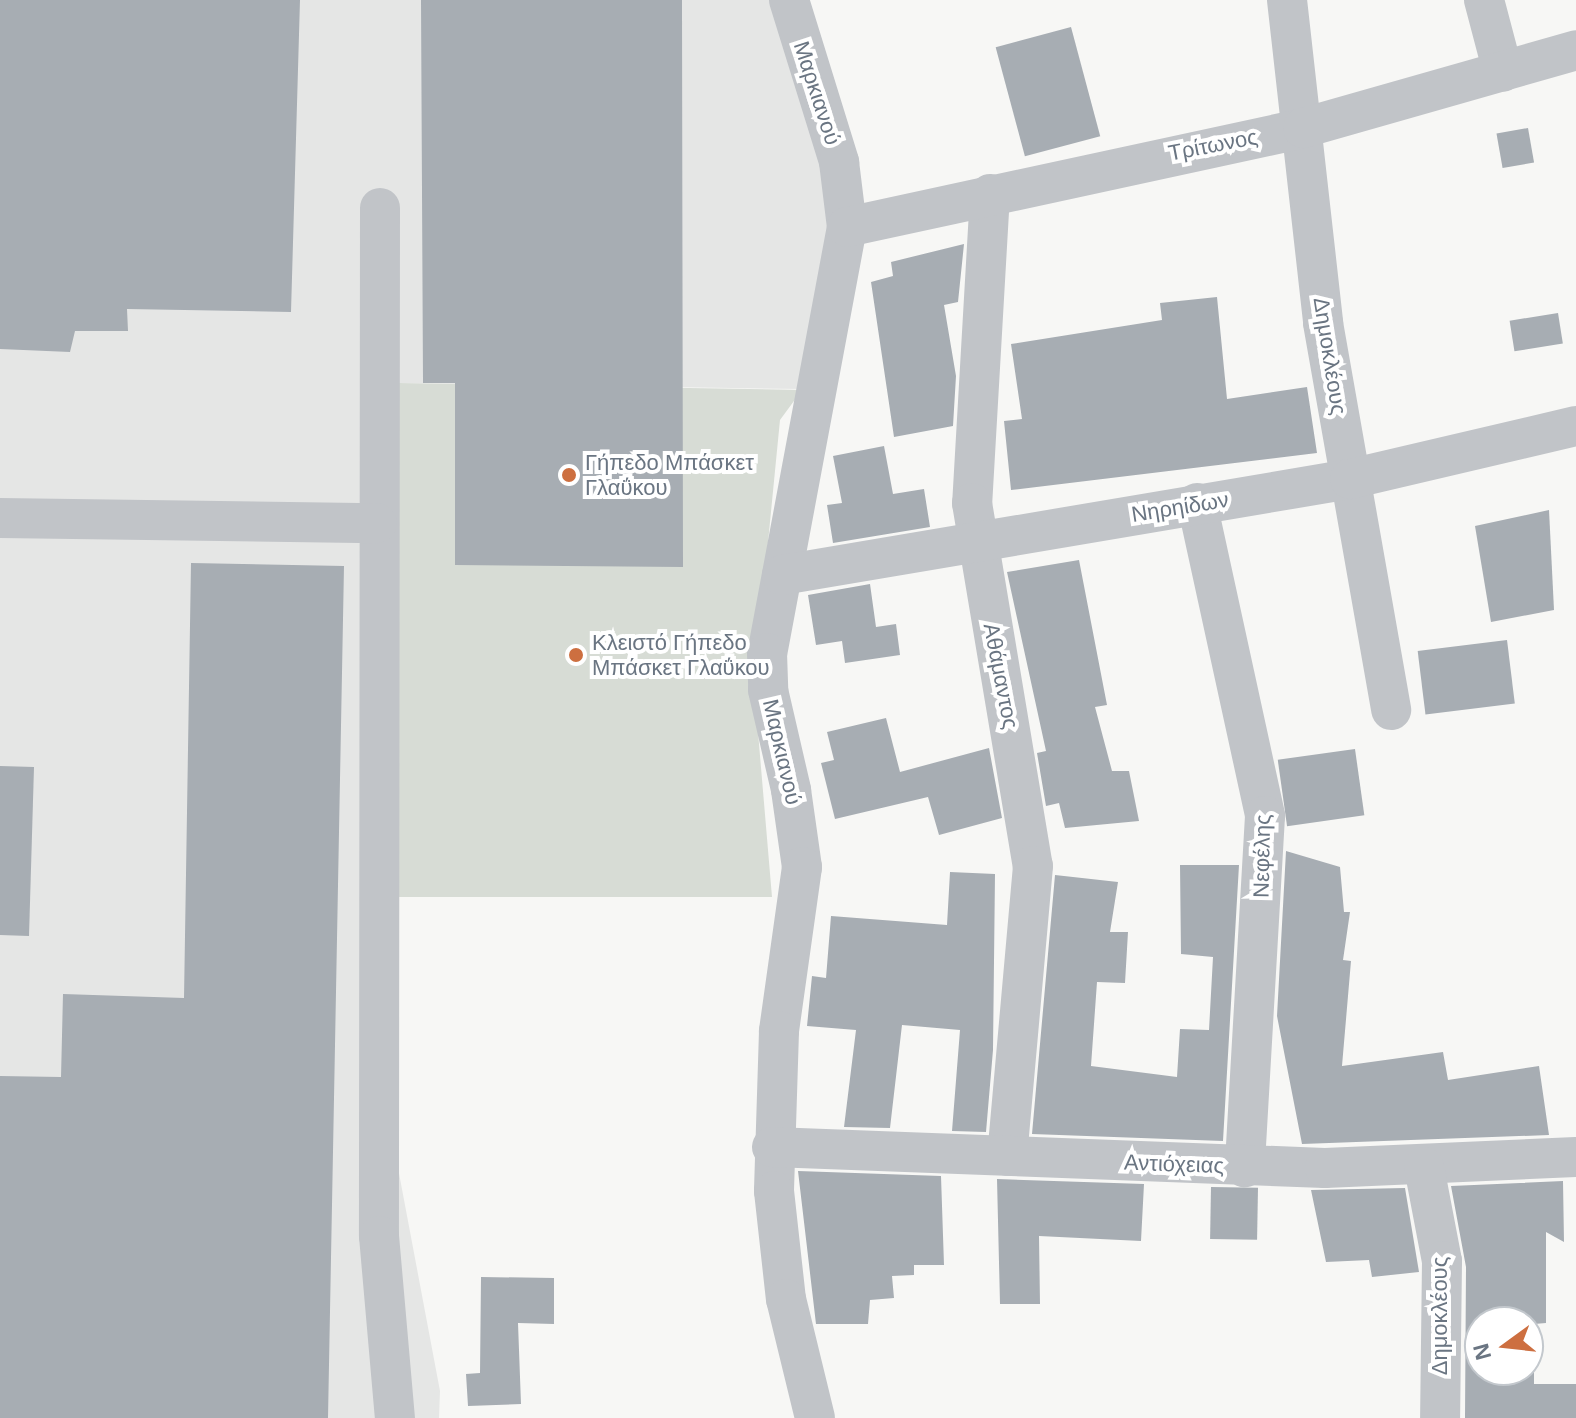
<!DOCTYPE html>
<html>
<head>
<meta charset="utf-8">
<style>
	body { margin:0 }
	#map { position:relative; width:1576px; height:1418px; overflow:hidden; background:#f7f7f5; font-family:Arial,sans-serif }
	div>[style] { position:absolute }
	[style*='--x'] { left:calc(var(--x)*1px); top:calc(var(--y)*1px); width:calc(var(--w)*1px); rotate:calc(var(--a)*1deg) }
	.built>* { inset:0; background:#e5e6e5 }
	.green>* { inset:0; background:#d7dcd5 }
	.building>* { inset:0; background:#a7adb3; transform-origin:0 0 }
	.minor>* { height:40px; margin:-20px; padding:0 20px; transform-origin:20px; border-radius:20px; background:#c1c4c8 }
	.dots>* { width:22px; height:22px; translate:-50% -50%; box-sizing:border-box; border:4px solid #fff; border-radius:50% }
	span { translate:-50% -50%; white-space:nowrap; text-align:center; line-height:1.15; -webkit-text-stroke:8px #fff; paint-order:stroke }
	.street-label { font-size:22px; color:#6a7582 }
	.poi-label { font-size:22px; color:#6a7582 }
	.left { translate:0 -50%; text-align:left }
	.north { position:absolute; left:1464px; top:1306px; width:80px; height:80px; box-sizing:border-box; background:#fff; border:2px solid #c3c8cd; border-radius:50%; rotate:255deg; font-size:22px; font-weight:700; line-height:32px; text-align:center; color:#6a7582 }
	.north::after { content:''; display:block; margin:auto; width:28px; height:36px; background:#cd6f40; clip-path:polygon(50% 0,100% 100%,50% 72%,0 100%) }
</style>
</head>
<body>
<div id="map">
	<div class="built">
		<div style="clip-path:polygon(0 0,775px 0,822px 157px,833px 224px,802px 389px,399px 383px,395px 1152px,440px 1391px,439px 1418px,0 1418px)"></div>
	</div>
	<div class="green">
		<div style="clip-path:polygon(399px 383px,802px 390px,780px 420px,754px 685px,772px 897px,393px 897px)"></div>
	</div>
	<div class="building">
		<div style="clip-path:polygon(0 0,300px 0,291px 312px,127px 309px,128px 331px,75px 331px,70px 352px,0 349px)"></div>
		<div style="clip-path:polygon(421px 0,682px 0,683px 567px,455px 565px,455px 383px,423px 383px)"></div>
		<div style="left:1071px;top:27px;width:113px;height:78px;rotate:75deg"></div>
		<div style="left:1528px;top:128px;width:35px;height:32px;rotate:80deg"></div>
		<div style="clip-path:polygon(964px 244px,958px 302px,944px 305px,956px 376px,953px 426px,894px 437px,871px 282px,893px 276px,891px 262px)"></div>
		<div style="clip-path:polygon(1217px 297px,1227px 399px,1307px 387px,1317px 453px,1011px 490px,1004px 421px,1022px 419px,1011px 344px,1162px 320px,1160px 303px)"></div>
		<div style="left:1558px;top:313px;width:31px;height:49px;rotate:81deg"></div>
		<div style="clip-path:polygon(884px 446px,893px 494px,924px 489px,930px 527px,833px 543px,827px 505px,842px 503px,833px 456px)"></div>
		<div style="clip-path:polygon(1549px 510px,1554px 610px,1491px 622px,1475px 526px)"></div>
		<div style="clip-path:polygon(1079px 560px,1107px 705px,1095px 707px,1112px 771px,1129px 771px,1139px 821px,1065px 828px,1059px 803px,1046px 806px,1037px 753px,1046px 751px,1007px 572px)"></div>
		<div style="clip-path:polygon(191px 563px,344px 566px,328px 1418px,0 1418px,0 1076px,61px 1077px,63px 994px,184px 998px)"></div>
		<div style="clip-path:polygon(870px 584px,876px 627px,896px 624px,900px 655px,845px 663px,842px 641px,816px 645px,808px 595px)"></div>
		<div style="left:1507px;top:640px;width:64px;height:90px;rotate:83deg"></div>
		<div style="clip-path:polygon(886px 718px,900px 772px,989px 748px,1002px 818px,939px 835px,928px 797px,835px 819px,821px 763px,834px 760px,827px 732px)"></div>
		<div style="left:1355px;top:749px;width:67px;height:78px;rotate:82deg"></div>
		<div style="clip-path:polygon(0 766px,34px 767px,29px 936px,0 935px)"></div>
		<div style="clip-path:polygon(1286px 851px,1340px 867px,1344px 912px,1350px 912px,1343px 960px,1351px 961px,1342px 1066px,1443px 1052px,1448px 1080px,1539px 1066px,1549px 1135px,1302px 1144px,1277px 1016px)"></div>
		<div style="clip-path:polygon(1180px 865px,1239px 865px,1223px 1141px,1032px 1134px,1055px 875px,1118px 882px,1110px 932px,1128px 932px,1125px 983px,1097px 982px,1091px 1066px,1177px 1077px,1180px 1029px,1209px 1030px,1213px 957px,1181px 954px)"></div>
		<div style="clip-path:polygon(950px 872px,995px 874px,993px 1050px,986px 1132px,952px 1131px,960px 1030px,902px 1025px,890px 1128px,844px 1127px,856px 1030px,807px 1026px,812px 976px,826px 978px,831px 916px,947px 925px)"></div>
		<div style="clip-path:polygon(798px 1171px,941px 1176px,944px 1265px,914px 1265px,914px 1275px,892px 1276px,894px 1298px,870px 1300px,868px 1324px,816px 1324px)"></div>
		<div style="clip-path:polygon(997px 1179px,1144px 1184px,1141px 1241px,1039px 1236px,1040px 1304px,1000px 1304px)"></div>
		<div style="clip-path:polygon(evenodd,1563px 1181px,1564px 1242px,1546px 1232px,1546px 1323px,1534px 1324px,1534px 1384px,1576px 1384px,1576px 1418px,1465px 1418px,1466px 1267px,1451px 1186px,1563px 1181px,1480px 1322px,1528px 1322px,1528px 1370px,1480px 1370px,1480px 1322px)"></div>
		<div style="left:1211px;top:1187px;width:47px;height:52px;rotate:1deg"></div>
		<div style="clip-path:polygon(1405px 1188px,1419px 1272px,1372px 1277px,1369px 1260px,1326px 1262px,1311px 1190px)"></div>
		<div style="clip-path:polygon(481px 1277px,554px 1278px,554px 1324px,518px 1323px,521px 1404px,468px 1406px,466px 1374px,480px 1373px)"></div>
	</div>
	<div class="minor">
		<div style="--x:789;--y:0;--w:170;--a:72.8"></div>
		<div style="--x:839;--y:162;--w:65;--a:83"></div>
		<div style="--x:847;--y:227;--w:433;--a:100.6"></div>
		<div style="--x:767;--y:653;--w:37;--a:88"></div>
		<div style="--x:768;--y:690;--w:103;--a:77"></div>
		<div style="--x:791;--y:790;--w:78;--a:81.9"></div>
		<div style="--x:802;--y:867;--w:166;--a:98"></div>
		<div style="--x:779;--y:1031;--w:160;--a:91.8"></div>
		<div style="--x:774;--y:1191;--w:109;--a:83.7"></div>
		<div style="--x:786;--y:1299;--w:122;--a:76.3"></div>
		<div style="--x:1287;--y:0;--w:325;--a:83.6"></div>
		<div style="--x:1323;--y:323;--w:393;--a:80"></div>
		<div style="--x:1484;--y:0;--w:74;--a:75.2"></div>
		<div style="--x:990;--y:194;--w:310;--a:93.3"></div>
		<div style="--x:972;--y:503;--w:368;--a:80.5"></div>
		<div style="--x:1033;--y:866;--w:291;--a:95.1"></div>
		<div style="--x:380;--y:208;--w:1028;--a:90.06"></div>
		<div style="--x:379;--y:1236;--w:183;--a:85"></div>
		<div style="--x:847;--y:227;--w:467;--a:-12.2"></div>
		<div style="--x:1303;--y:128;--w:284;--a:-15.9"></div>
		<div style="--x:1197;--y:503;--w:320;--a:77.7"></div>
		<div style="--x:1265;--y:816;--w:352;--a:93.3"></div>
		<div style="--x:0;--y:518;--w:377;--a:0.8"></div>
		<div style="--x:782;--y:575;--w:576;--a:-9.59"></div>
		<div style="--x:1350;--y:479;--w:232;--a:-13.2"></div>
		<div style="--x:772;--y:1147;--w:553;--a:2.17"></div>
		<div style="--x:1325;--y:1168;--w:251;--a:-2.5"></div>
		<div style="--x:1424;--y:1167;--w:96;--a:79.2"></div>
		<div style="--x:1442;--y:1261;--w:157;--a:90.7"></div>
	</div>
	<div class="dots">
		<div style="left:569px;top:475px;background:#cd6f40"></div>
		<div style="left:576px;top:655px;background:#cd6f40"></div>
	</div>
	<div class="street-label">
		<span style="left:817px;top:93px;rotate:72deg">Μαρκιανού</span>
		<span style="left:1213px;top:145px;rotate:-11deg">Τρίτωνος</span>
		<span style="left:1330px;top:356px;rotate:81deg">Δημοκλέους</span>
		<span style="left:1180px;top:507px;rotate:-9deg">Νηρηίδων</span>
		<span style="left:1001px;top:676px;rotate:79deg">Αθάμαντος</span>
		<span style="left:782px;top:752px;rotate:77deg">Μαρκιανού</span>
		<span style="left:1262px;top:856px;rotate:-89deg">Νεφέλης</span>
		<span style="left:1174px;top:1164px;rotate:2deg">Αντιόχειας</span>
		<span style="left:1440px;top:1316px;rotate:-90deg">Δημοκλέους</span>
	</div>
	<div class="poi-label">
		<span class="left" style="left:585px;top:475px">Γήπεδο Μπάσκετ<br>Γλαΰκου</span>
		<span class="left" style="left:592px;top:655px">Κλειστό Γήπεδο<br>Μπάσκετ Γλαΰκου</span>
	</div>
	<div class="north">N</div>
</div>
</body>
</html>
